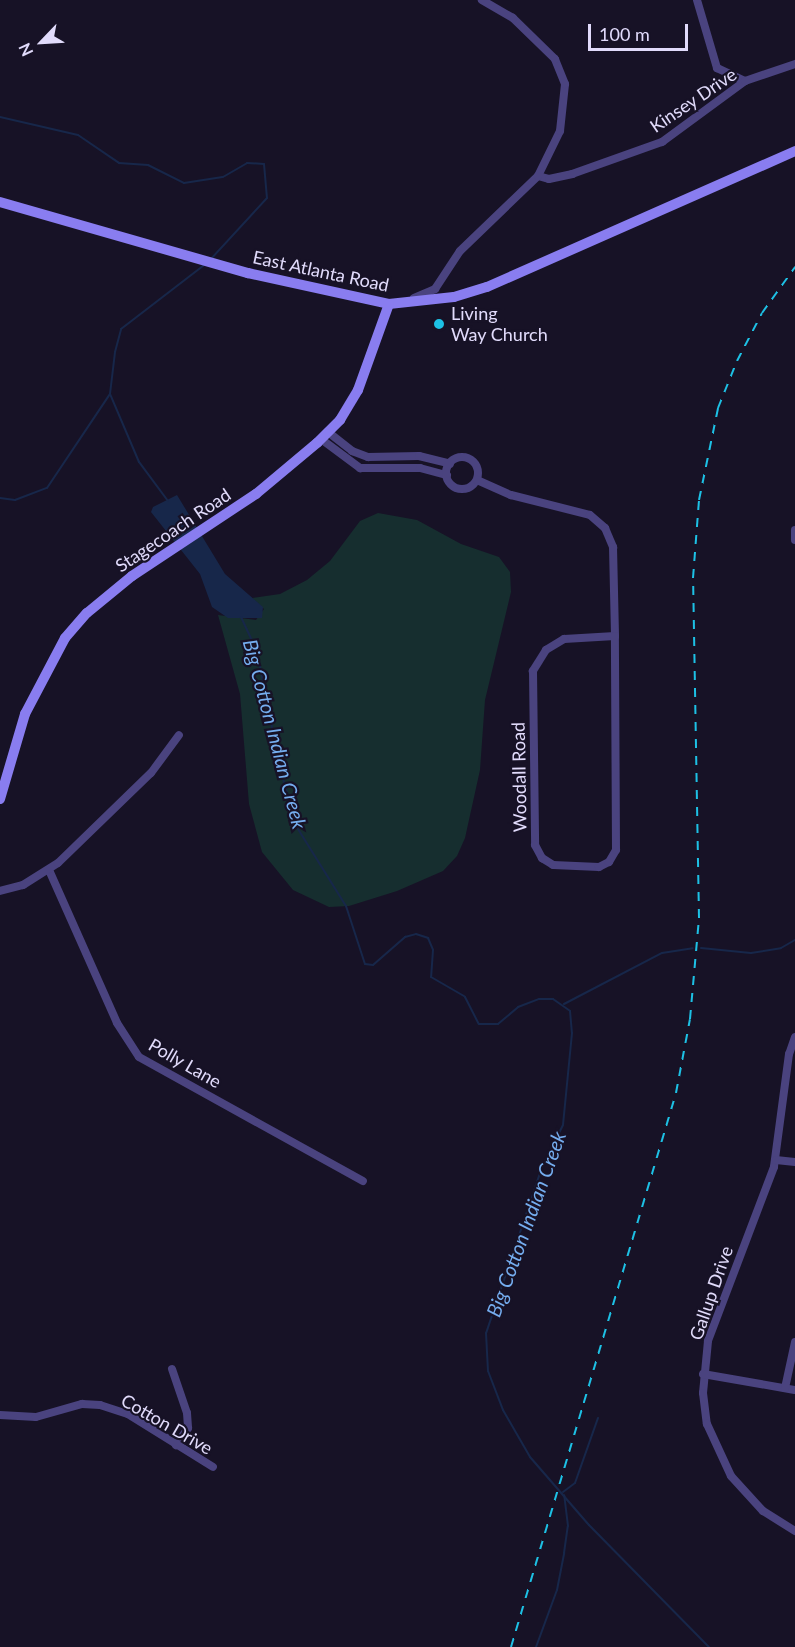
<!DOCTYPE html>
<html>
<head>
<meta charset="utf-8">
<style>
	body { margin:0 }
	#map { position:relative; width:795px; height:1647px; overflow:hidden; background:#171226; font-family:Lato,sans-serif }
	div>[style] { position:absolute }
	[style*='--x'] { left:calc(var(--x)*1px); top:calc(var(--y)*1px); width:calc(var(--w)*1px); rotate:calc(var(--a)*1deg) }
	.green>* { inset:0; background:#162e2f }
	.water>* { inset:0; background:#17274a }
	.stream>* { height:2px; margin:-1px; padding:0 1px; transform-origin:1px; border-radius:1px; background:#17274a }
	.street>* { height:8px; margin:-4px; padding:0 4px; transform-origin:4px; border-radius:4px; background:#4a437f }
	.street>.ring { margin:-4px; padding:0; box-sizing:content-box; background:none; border:8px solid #4a437f; border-radius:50% }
	.secondary>* { height:10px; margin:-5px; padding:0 5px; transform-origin:5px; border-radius:5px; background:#897df0 }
	.rail>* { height:2px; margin-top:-1px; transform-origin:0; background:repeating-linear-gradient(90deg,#1dc1e5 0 9px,transparent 0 17px) }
	.dots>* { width:16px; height:16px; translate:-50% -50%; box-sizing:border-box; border:3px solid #171226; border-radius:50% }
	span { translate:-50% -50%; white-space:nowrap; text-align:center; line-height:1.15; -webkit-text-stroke:4.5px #171226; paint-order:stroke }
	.street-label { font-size:18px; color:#e1dbfb }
	.poi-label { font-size:18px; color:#e1dbfb }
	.left { translate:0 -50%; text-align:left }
	.water-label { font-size:20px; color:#75adef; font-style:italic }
	.north { position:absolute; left:12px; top:12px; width:60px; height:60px; -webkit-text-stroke:4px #171226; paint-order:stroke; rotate:245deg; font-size:16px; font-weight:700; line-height:24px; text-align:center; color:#e1dbfb }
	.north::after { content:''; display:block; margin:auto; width:21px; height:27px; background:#e1dbfb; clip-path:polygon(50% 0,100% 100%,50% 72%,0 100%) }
	.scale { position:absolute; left:588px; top:24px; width:100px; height:27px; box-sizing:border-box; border:3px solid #e1dbfb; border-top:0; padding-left:8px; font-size:18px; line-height:21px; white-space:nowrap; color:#e1dbfb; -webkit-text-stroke:4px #171226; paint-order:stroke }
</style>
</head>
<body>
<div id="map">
	<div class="green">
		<div style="clip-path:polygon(378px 513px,417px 520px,461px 544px,499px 557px,510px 572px,511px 592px,485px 700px,480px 770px,465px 838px,457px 856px,443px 871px,397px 891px,349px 906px,329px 907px,293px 890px,262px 852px,249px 804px,240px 694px,218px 615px,256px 620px,264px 609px,252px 598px,280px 594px,307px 580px,330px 561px,360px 521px)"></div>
	</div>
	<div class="water">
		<div style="clip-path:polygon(177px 495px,225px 574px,263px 607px,262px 618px,228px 618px,212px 607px,200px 574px,151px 512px,153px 507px)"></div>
	</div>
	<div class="stream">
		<div style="--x:0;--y:117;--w:80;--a:13"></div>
		<div style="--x:78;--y:135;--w:50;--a:34.3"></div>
		<div style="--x:119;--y:163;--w:29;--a:4"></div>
		<div style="--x:148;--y:165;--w:40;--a:26.6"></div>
		<div style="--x:184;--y:183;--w:39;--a:-9"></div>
		<div style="--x:223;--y:177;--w:28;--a:-30"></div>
		<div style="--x:247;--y:163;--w:17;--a:3"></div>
		<div style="--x:264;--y:164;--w:34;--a:85"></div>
		<div style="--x:267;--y:198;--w:83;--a:132.6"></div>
		<div style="--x:0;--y:498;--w:15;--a:8"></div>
		<div style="--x:15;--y:500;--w:34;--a:-21"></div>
		<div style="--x:47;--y:488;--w:113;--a:-56.2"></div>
		<div style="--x:168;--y:501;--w:49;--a:-126.6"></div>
		<div style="--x:139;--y:462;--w:74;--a:-113.1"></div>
		<div style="--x:110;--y:394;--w:42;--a:-83.2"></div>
		<div style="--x:115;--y:352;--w:24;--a:-75"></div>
		<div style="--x:121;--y:329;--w:105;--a:-37.6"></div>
		<div style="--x:241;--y:617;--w:38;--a:65"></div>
		<div style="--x:257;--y:652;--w:122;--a:78.7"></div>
		<div style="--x:281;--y:772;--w:59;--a:73.4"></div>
		<div style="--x:298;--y:829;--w:91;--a:58.1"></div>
		<div style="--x:346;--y:906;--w:61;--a:71.9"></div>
		<div style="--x:365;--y:964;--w:8;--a:7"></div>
		<div style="--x:373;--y:965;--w:43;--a:-41.2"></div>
		<div style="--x:405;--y:937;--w:11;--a:-15"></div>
		<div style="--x:416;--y:934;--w:13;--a:18"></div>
		<div style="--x:428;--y:938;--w:13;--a:67"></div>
		<div style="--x:433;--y:950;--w:27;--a:94"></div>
		<div style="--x:431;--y:977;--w:39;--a:30"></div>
		<div style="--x:465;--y:997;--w:30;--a:63"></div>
		<div style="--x:479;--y:1024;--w:19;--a:0"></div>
		<div style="--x:498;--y:1024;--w:26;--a:-40"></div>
		<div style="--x:518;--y:1007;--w:22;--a:-21"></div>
		<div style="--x:539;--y:999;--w:14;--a:0"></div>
		<div style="--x:553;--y:999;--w:21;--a:35"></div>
		<div style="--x:570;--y:1011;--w:22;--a:85"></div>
		<div style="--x:572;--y:1033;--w:92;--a:95.6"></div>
		<div style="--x:563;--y:1125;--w:47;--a:116.6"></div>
		<div style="--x:542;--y:1167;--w:175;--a:108.6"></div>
		<div style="--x:486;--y:1333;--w:38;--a:87"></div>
		<div style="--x:488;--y:1371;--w:42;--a:69"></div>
		<div style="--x:503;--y:1410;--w:54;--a:60.1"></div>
		<div style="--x:530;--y:1457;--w:90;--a:49.1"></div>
		<div style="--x:589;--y:1525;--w:171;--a:45.5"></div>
		<div style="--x:701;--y:948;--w:50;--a:5.7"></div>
		<div style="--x:751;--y:953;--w:30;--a:-9"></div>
		<div style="--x:781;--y:948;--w:16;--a:-30"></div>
		<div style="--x:564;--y:1004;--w:110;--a:-27.5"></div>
		<div style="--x:662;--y:953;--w:31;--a:-9"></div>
		<div style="--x:563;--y:1492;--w:15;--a:-37"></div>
		<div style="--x:575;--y:1483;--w:69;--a:-70.5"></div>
		<div style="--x:536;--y:1647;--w:61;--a:-69.8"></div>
		<div style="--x:557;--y:1590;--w:38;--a:-79"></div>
		<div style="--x:564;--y:1553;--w:27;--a:-82"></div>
		<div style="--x:568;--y:1526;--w:31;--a:-97"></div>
	</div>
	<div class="street">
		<div style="--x:697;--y:0;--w:71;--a:73.6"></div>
		<div style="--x:717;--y:68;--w:31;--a:25"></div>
		<div style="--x:538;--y:176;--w:11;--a:15"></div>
		<div style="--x:549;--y:179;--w:24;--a:-12"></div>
		<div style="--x:572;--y:174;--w:96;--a:-19.6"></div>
		<div style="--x:662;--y:142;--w:103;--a:-36.3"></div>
		<div style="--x:745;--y:81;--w:53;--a:-18.8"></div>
		<div style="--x:414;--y:298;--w:23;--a:-23"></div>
		<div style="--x:435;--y:289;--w:45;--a:-56.7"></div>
		<div style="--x:460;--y:251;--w:108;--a:-43.9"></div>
		<div style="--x:538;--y:176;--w:50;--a:-63.9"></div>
		<div style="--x:560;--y:131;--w:47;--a:-83.9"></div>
		<div style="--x:565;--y:84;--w:27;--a:-112"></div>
		<div style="--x:555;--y:59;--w:59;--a:-135.7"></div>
		<div style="--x:513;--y:18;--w:36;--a:-150"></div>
		<div style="--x:328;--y:432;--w:31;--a:38"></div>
		<div style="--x:352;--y:451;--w:17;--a:21"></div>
		<div style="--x:368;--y:457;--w:51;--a:-1.1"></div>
		<div style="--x:419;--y:456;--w:32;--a:14"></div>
		<div style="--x:321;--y:439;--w:49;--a:36.6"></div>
		<div style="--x:360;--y:468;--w:60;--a:0"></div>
		<div style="--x:420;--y:468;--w:28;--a:15"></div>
		<div class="ring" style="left:446px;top:457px;width:24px;height:24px"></div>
		<div style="--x:477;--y:480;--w:37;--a:24"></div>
		<div style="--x:511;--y:495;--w:81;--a:14.2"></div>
		<div style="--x:590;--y:515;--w:20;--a:41"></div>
		<div style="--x:605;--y:528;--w:21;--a:67"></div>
		<div style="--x:613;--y:547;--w:89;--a:88.7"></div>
		<div style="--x:615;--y:636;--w:51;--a:176.6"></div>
		<div style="--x:564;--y:639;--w:21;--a:149"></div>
		<div style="--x:546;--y:650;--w:25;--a:122"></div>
		<div style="--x:533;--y:671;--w:174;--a:89.3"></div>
		<div style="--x:535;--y:845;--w:15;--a:62"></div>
		<div style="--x:542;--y:858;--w:13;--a:32"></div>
		<div style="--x:553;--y:865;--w:46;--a:2.5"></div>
		<div style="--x:599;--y:867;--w:11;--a:-27"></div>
		<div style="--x:609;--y:862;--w:14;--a:-60"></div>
		<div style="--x:616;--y:850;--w:214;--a:-90.3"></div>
		<div style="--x:795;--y:530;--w:10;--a:90"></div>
		<div style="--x:49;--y:870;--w:167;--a:66"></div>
		<div style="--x:117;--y:1023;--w:40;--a:57.1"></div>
		<div style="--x:139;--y:1057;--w:256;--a:29"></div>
		<div style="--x:0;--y:891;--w:24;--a:-15"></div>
		<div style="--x:23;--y:885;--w:41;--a:-32.2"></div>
		<div style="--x:58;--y:863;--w:129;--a:-44.1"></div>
		<div style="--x:151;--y:773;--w:47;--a:-53.6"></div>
		<div style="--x:795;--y:1037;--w:18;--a:109"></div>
		<div style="--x:789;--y:1054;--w:114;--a:97.6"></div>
		<div style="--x:774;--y:1167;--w:186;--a:110.8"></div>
		<div style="--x:708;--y:1341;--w:52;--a:95.5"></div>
		<div style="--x:703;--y:1393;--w:31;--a:83"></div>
		<div style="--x:707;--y:1424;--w:57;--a:65.2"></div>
		<div style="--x:731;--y:1476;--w:47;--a:47.6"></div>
		<div style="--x:763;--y:1511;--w:38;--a:32"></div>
		<div style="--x:776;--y:1160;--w:19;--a:6"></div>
		<div style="--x:172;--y:1369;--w:46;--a:71.2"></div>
		<div style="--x:187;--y:1413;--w:15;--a:86"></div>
		<div style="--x:188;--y:1428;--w:21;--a:125"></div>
		<div style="--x:703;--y:1374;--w:93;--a:9.9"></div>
		<div style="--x:785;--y:1388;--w:47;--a:-77.7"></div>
		<div style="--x:0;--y:1415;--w:36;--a:3"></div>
		<div style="--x:36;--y:1417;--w:48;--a:-15.8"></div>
		<div style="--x:82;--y:1404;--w:18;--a:3"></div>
		<div style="--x:100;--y:1405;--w:29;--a:18"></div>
		<div style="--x:128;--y:1414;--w:100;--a:31.9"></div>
	</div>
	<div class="secondary">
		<div style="--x:0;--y:202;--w:258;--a:16"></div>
		<div style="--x:248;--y:273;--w:144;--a:12.4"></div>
		<div style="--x:389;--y:304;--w:65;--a:-6.1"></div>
		<div style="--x:454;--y:297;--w:34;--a:-17"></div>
		<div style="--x:487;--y:287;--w:337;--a:-23.8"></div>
		<div style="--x:0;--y:799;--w:89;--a:-73.6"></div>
		<div style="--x:25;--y:714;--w:86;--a:-62.2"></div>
		<div style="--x:65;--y:638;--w:33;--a:-49"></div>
		<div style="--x:87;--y:613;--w:58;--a:-39.4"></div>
		<div style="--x:132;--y:576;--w:149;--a:-33.5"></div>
		<div style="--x:256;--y:494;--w:80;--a:-39.9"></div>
		<div style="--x:317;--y:443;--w:33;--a:-45"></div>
		<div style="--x:340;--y:420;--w:35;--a:-59"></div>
		<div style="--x:358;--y:390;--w:91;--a:-70.2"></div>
	</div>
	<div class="rail">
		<div style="--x:511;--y:1647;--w:578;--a:-73.41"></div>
		<div style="--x:676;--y:1093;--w:75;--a:-79.3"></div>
		<div style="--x:690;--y:1019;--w:101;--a:-84.9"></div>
		<div style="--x:699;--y:918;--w:340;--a:-91"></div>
		<div style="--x:693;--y:578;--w:78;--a:-85.6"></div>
		<div style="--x:699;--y:500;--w:94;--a:-78.3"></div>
		<div style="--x:718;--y:408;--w:51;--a:-68"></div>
		<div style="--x:737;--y:361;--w:54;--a:-62.5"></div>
		<div style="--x:762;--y:313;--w:57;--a:-54.3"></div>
	</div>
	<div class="dots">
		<div style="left:439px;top:324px;background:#1dc1e5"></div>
	</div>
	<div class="street-label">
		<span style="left:693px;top:100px;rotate:-34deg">Kinsey Drive</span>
		<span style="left:321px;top:271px;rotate:12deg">East Atlanta Road</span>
		<span style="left:173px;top:530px;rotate:-34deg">Stagecoach Road</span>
		<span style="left:519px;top:777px;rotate:-91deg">Woodall Road</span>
		<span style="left:185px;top:1063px;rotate:30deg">Polly Lane</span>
		<span style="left:711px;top:1293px;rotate:-71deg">Gallup Drive</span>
		<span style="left:167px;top:1424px;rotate:30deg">Cotton Drive</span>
	</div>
	<div class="poi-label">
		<span class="left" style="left:451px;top:324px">Living<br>Way Church</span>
	</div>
	<div class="water-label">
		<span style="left:275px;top:734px;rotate:75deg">Big Cotton Indian Creek</span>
		<span style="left:526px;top:1224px;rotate:-70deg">Big Cotton Indian Creek</span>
	</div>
	<div class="north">N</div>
	<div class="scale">100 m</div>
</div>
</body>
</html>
